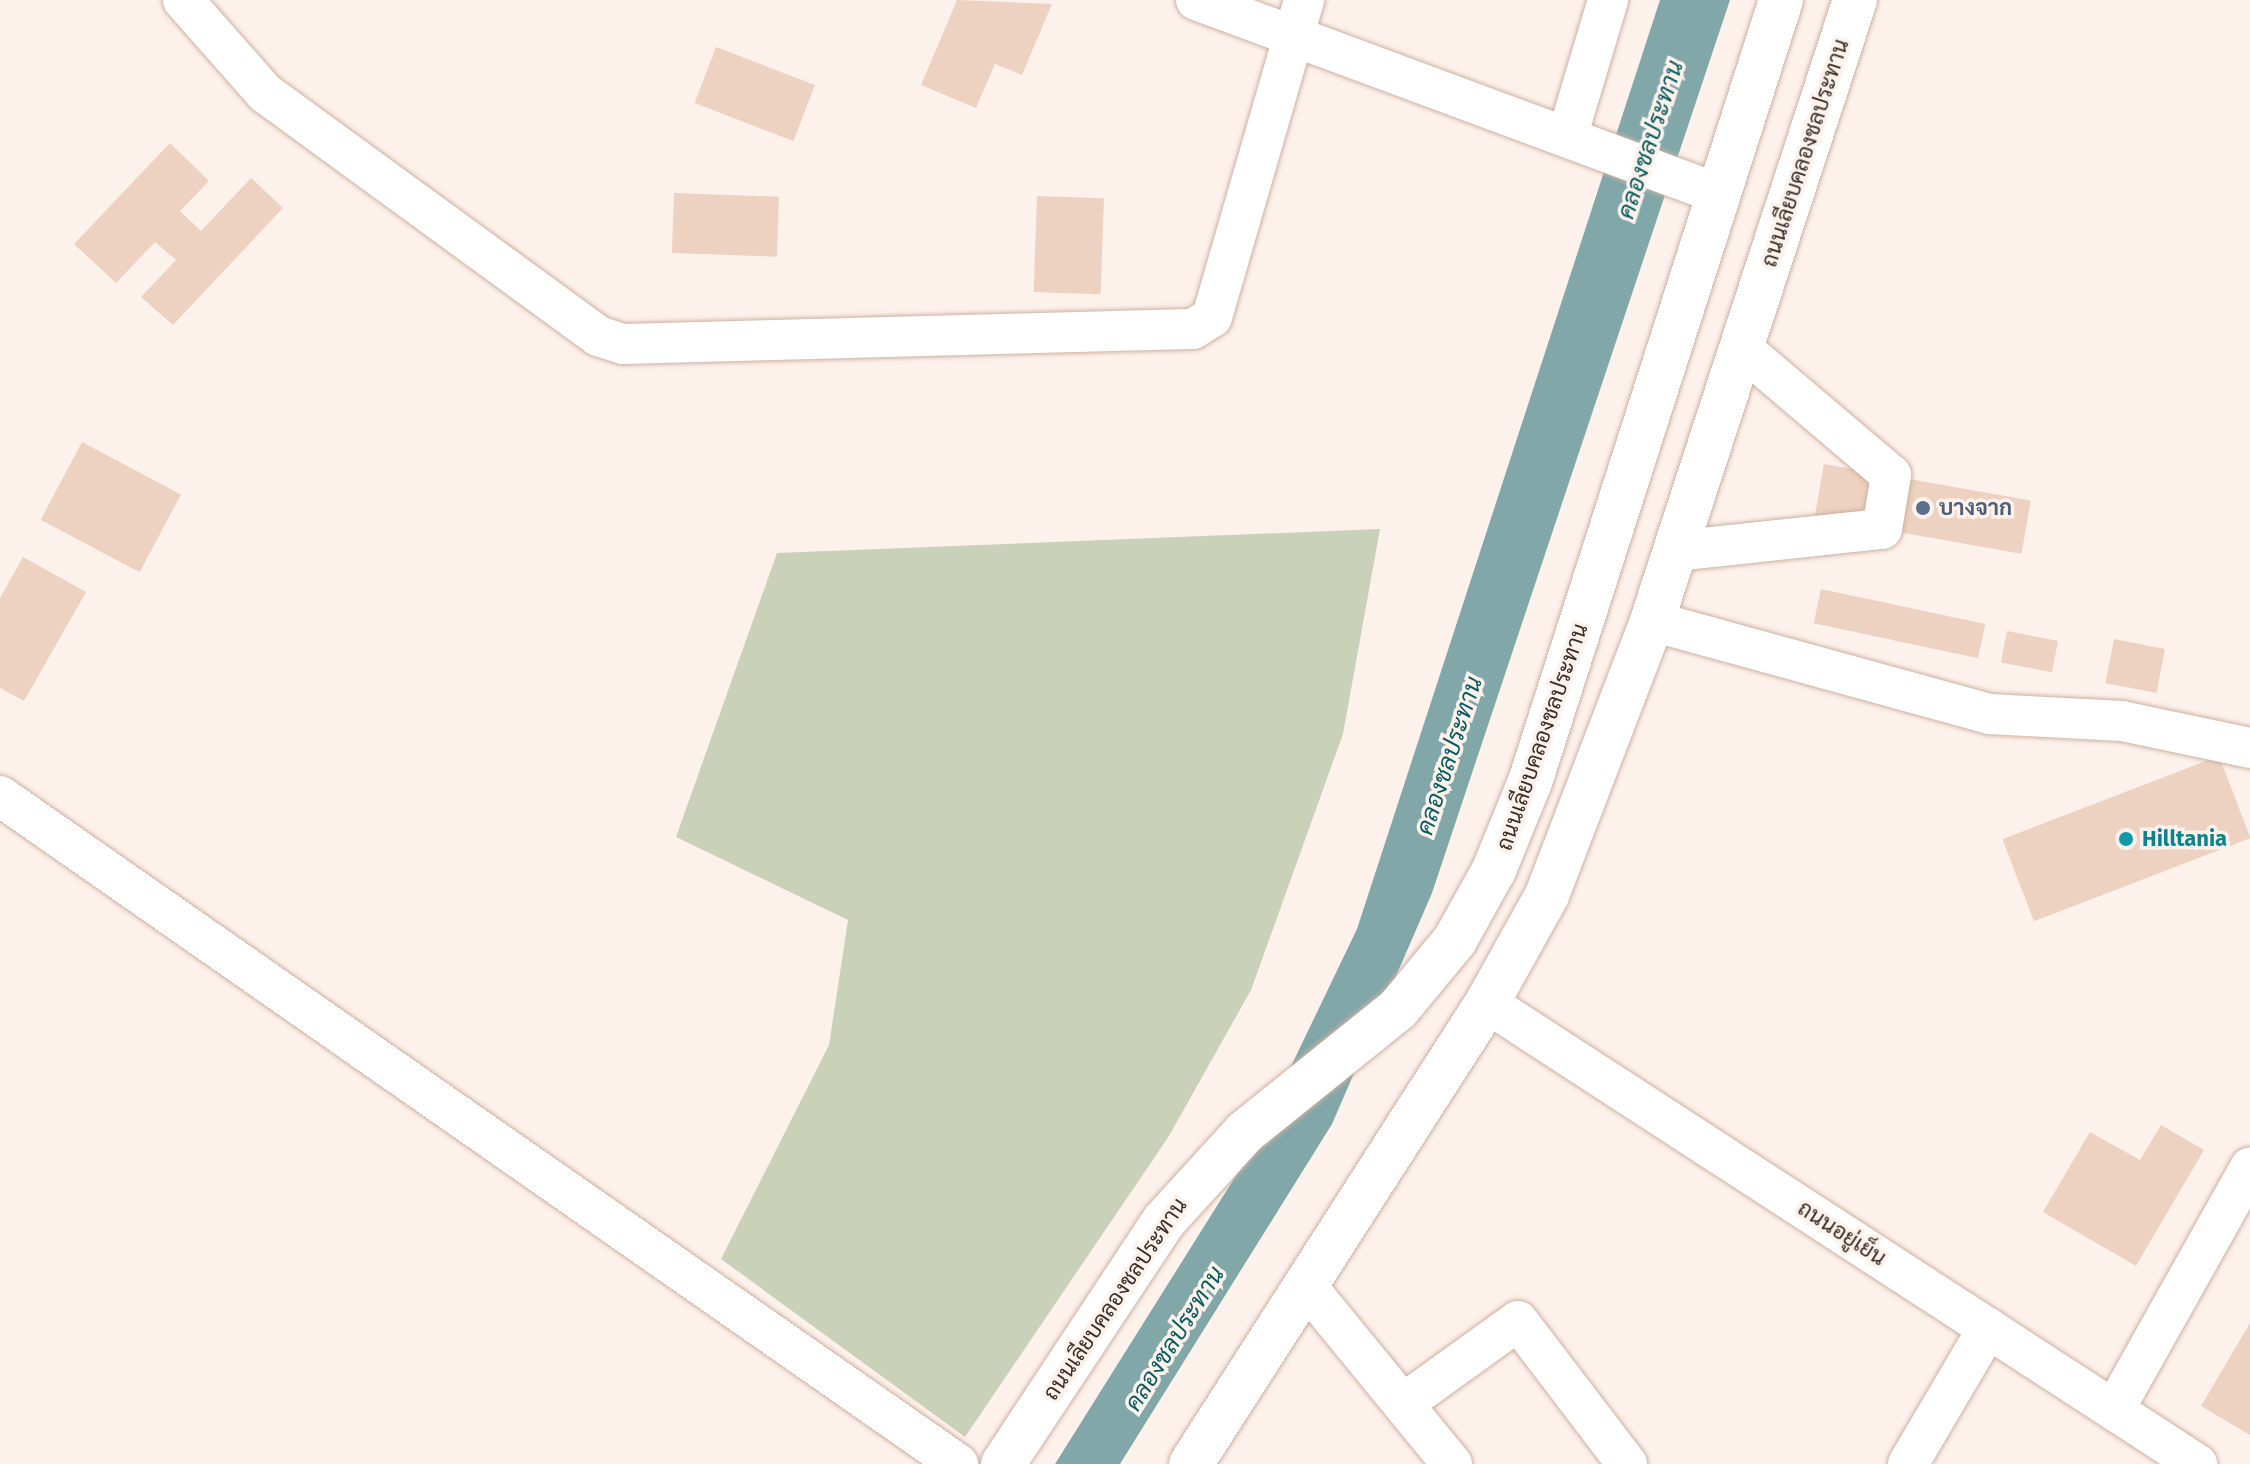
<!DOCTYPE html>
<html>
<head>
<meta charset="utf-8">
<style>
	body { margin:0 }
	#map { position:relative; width:2250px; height:1464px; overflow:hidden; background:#fdf1eb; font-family:"Fira Sans",Sarabun,sans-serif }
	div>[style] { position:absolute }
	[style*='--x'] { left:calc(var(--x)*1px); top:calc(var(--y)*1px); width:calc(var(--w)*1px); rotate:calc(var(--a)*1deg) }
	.green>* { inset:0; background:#cad1b9 }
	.water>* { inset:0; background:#82a7a9 }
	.building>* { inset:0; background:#edd1c1; transform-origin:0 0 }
	.roads { filter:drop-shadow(0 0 2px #ccb1a2) drop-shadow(0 0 2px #ccb1a2) }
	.minor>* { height:40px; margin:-20px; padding:0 20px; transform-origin:20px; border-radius:20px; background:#fff }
	.major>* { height:44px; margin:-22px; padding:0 22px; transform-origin:22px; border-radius:22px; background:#fff }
	.dots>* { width:22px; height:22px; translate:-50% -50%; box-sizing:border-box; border:4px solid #fdf1eb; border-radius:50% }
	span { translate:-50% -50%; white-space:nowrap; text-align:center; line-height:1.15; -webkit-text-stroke:7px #fdf1eb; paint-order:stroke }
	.street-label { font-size:22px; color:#382e28 }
	.service-label { font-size:22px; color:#4e5e75; font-weight:700 }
	.left { translate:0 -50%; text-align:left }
	.culture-label { font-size:22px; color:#0d838f; font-weight:700 }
	.water-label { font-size:24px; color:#075a5f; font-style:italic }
</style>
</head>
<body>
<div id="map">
	<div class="green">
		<div style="clip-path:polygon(1380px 529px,1343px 734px,1251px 990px,1169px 1136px,965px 1437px,721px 1259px,829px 1045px,848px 920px,676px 837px,777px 553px)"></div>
	</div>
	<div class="water">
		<div style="clip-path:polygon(1660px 0,1730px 0,1432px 893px,1332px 1124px,1120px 1464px,1055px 1464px,1247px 1158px,1357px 929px)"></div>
	</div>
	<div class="building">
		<div style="clip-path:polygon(957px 0,1052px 4px,1022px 75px,995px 64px,976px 108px,921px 85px)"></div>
		<div style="left:716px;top:47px;width:106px;height:60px;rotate:21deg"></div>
		<div style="clip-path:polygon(170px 143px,209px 181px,180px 211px,201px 231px,251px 178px,283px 208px,173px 325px,141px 297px,176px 260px,155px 242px,116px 283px,74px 244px)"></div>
		<div style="left:674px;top:193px;width:105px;height:60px;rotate:2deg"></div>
		<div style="left:1037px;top:196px;width:67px;height:96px;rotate:2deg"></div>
		<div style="left:82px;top:442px;width:112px;height:88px;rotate:28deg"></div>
		<div style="left:1824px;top:464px;width:210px;height:54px;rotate:10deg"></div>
		<div style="clip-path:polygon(23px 557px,86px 592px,24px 701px,0 688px,0 598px)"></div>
		<div style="left:1821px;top:589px;width:168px;height:35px;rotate:12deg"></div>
		<div style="left:2007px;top:631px;width:52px;height:32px;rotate:11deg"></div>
		<div style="left:2114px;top:639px;width:52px;height:45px;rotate:11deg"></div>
		<div style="left:2219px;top:756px;width:88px;height:232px;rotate:69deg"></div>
		<div style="clip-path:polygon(2161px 1125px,2204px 1150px,2136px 1266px,2043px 1212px,2090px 1132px,2140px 1160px)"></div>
		<div style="clip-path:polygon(2250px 1323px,2250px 1435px,2201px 1406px)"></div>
	</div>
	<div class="roads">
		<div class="minor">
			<div style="--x:183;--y:0;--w:124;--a:48.6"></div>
			<div style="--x:265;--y:93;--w:412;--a:36.1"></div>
			<div style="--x:598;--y:336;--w:26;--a:18"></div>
			<div style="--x:623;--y:344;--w:570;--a:-1.51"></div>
			<div style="--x:1193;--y:329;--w:22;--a:-32"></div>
			<div style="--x:1212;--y:317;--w:330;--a:-73.8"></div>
			<div style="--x:1196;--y:0;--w:558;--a:20.35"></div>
			<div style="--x:1567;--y:137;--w:143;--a:-73.3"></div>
			<div style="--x:1675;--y:551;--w:208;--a:-6.1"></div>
			<div style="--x:1882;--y:529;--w:55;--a:-80.5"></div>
			<div style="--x:1891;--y:475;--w:197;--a:-139.7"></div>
			<div style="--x:1652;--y:621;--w:350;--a:15.4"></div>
			<div style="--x:1989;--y:714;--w:133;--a:3"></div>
			<div style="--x:2122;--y:721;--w:131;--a:11.9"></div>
			<div style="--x:0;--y:796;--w:1168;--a:34.89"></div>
			<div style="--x:1487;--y:1003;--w:847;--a:33"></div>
			<div style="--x:1307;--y:1287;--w:229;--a:50.7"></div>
			<div style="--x:1404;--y:1403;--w:140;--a:-35.7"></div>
			<div style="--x:1518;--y:1321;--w:180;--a:52.7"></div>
			<div style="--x:2114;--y:1410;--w:278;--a:-60.7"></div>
			<div style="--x:1908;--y:1464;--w:158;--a:-59.5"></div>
		</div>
		<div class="major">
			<div style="--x:1003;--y:1464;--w:291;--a:-56.5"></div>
			<div style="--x:1164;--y:1221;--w:120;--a:-47.7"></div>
			<div style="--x:1245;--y:1132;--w:196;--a:-38.8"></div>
			<div style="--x:1398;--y:1009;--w:89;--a:-50.4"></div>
			<div style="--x:1455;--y:940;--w:80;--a:-60.9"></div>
			<div style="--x:1494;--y:870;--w:95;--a:-67.8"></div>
			<div style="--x:1530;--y:782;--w:821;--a:-72.2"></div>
			<div style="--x:1191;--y:1464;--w:548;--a:-57.3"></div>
			<div style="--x:1487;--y:1003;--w:124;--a:-60.9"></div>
			<div style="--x:1547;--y:895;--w:293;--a:-69"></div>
			<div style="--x:1652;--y:621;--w:653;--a:-71.9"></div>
		</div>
	</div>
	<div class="dots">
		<div style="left:1923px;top:508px;background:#5c6f8a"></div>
		<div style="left:2126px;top:839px;background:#0f9aa8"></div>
	</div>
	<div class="street-label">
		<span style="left:1805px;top:153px;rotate:-72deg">ถนนเลียบคลองชลประทาน</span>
		<span style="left:1542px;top:737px;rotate:-71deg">ถนนเลียบคลองชลประทาน</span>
		<span style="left:1842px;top:1233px;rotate:33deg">ถนนอยู่เย็น</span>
		<span style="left:1115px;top:1299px;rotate:-56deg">ถนนเลียบคลองชลประทาน</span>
	</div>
	<div class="service-label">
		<span class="left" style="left:1939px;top:508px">บางจาก</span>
	</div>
	<div class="culture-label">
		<span class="left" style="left:2142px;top:839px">Hilltania</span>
	</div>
	<div class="water-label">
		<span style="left:1651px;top:140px;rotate:-72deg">คลองชลประทาน</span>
		<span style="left:1450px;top:756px;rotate:-72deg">คลองชลประทาน</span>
		<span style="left:1175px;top:1339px;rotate:-58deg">คลองชลประทาน</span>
	</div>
</div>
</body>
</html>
